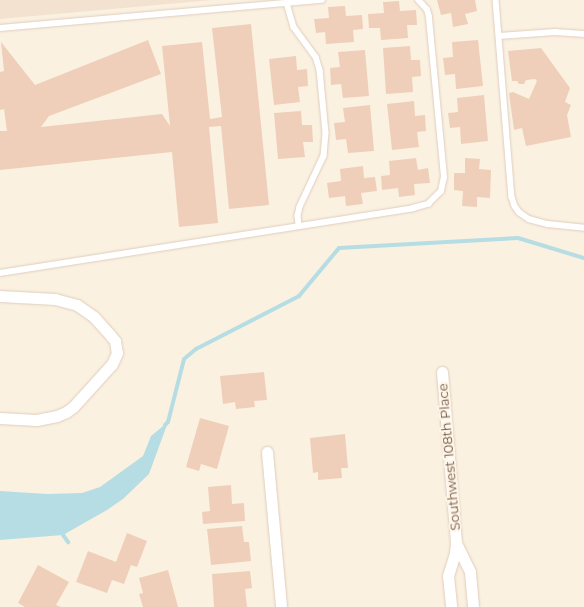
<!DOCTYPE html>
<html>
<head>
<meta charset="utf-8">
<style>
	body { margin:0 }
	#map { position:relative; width:584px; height:607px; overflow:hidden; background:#fbf1e1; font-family:Montserrat,sans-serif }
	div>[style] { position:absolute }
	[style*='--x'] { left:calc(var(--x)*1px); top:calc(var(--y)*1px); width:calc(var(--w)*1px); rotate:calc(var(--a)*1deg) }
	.residential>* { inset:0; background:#f2e2cf }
	.water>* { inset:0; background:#b6dde3 }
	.stream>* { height:4px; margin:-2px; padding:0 2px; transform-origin:2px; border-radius:2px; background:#b6dde3 }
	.building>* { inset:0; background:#efcfb9 }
	.roads { filter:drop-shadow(0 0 1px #dfcdbd) drop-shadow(0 0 1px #dfcdbd) }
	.lane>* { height:5.5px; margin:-2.75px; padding:0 2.75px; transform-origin:2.75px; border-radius:2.75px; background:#fff }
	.street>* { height:11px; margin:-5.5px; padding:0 5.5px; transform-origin:5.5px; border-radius:5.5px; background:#fff }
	span { translate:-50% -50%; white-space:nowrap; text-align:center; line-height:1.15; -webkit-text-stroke:4px #fef5e6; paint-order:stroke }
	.street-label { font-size:13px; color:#715749 }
</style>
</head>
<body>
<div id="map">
	<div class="residential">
		<div style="clip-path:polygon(0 0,213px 0,0 19px)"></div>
	</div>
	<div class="water">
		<div style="clip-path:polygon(168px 422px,149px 474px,123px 499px,107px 510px,63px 535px,0 540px,0 491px,47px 494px,82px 493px,100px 487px,143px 456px,151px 436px)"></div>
	</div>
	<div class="stream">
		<div style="--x:165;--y:425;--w:4;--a:-45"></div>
		<div style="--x:168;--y:422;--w:65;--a:-75.7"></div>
		<div style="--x:184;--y:359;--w:16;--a:-40"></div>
		<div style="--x:196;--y:349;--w:116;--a:-27.2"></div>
		<div style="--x:299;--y:296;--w:62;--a:-50.2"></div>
		<div style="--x:339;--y:248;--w:179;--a:-3.2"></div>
		<div style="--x:518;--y:238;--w:69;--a:16.9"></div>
		<div style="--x:63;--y:535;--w:9;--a:54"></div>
	</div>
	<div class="building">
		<div style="clip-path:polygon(437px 0,475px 0,477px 11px,465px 14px,468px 24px,453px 27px,451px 13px,441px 15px)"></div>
		<div style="clip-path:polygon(399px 1px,400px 11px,416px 10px,417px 25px,407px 25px,408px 38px,381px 40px,380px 28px,369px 28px,368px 14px,384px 13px,383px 2px)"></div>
		<div style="clip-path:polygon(345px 6px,346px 16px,362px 15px,363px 29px,353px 30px,354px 42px,326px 44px,325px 32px,316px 33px,314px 19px,329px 18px,328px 7px)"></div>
		<div style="clip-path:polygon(251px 24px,269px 205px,229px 209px,221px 126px,209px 127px,218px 223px,179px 227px,172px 152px,0 170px,0 131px,7px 131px,4px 109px,0 110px,0 72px,4px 71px,1px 42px,35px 85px,148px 40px,161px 74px,49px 116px,41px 127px,162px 114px,170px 126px,162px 46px,202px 42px,210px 119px,222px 117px,212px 28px)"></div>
		<div style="clip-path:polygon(478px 40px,483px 86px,456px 89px,455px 74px,445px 75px,443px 58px,453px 57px,452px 42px)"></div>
		<div style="clip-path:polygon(410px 46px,411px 60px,420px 60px,421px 76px,412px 77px,413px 92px,386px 94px,383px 48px)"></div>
		<div style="clip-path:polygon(541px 48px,570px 88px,565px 102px,571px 105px,567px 115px,571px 137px,526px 146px,522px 128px,514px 130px,509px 93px,513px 92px,529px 99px,537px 81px,535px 79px,526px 80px,524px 84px,519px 84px,517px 81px,512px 81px,508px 51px)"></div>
		<div style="clip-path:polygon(365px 50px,369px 96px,343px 98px,341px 84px,331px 85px,330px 68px,340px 67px,338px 52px)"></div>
		<div style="clip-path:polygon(296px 56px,297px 70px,307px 69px,308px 86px,298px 87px,300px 102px,274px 105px,269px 59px)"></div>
		<div style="clip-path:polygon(484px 95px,488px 141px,461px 144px,460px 127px,450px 128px,448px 113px,458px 112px,457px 98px)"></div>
		<div style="clip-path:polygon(414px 101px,415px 116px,425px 115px,426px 131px,417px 132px,419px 147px,392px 150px,387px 104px)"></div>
		<div style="clip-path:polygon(370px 105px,374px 151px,348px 153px,346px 139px,336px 140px,334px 123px,345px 122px,343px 108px)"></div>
		<div style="clip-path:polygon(301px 111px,302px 125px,312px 125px,313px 142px,303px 142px,305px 157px,278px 159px,274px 113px)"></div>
		<div style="clip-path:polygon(416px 158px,418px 170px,428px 168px,430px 183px,414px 184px,415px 195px,399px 197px,398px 188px,382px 190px,381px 176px,390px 175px,389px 161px)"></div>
		<div style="clip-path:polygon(465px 158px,480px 159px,479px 169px,491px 170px,490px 198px,477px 197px,477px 207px,462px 206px,463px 191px,454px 190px,454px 173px,465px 173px)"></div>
		<div style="clip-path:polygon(363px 166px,364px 178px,375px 177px,377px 191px,361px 193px,363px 204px,346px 206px,345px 196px,329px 198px,327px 183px,341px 181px,340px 169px)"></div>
		<div style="clip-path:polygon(264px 372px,267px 400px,254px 401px,255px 407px,236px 409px,235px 402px,223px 404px,220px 376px)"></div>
		<div style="clip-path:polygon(200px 418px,229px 426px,217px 469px,201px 464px,199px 471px,186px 467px)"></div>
		<div style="clip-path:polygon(345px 434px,348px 468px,341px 468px,342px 478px,318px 480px,318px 472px,313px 473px,310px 438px)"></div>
		<div style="clip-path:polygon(231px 485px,232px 504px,244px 503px,245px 521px,203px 524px,202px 512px,210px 511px,208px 487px)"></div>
		<div style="clip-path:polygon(242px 526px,244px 542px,249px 542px,251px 561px,211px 565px,207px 529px)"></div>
		<div style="clip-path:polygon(127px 533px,147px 541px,137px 567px,131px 565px,124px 584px,112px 580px,107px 593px,76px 582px,88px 551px,116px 562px)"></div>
		<div style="clip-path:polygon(38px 565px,69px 582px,56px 605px,61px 607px,25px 607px,18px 603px)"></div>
		<div style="clip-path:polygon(168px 570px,178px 607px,143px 607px,139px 594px,143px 593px,139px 578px)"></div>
		<div style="clip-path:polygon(250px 571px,252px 588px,245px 589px,247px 607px,214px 607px,212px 574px)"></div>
	</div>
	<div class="roads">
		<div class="lane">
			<div style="--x:496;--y:0;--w:198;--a:85.4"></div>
			<div style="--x:512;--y:197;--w:9;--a:72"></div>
			<div style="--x:515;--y:206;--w:7;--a:56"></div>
			<div style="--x:519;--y:212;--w:12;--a:35"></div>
			<div style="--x:529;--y:219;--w:20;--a:15"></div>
			<div style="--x:548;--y:224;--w:36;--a:6"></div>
			<div style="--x:287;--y:3;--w:25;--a:74"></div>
			<div style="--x:294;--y:27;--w:37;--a:54"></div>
			<div style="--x:316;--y:57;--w:14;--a:73"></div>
			<div style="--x:320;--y:70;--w:63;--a:84.6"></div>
			<div style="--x:326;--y:133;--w:23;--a:95"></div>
			<div style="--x:324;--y:156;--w:56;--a:115.2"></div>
			<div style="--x:300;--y:207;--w:9;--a:103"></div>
			<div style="--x:298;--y:216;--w:9;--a:84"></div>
			<div style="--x:0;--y:28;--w:323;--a:-5"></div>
			<div style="--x:499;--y:36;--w:56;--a:-4.1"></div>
			<div style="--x:555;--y:32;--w:29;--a:4"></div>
			<div style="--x:0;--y:273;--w:418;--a:-8.9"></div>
			<div style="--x:413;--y:208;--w:16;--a:-15"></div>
			<div style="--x:428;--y:204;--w:18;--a:-45"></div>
			<div style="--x:441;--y:191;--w:14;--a:-78"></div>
			<div style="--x:444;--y:177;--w:161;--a:-95.4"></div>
			<div style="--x:429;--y:17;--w:7;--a:-106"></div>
			<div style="--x:427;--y:10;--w:13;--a:-132"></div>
		</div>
		<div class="street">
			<div style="--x:0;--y:296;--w:55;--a:3.1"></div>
			<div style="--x:55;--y:299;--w:23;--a:15"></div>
			<div style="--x:77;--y:305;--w:21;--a:35"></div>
			<div style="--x:94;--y:317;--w:24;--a:48"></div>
			<div style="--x:110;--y:335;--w:8;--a:50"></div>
			<div style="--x:115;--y:341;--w:12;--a:81"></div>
			<div style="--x:117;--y:353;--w:12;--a:114"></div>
			<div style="--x:112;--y:364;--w:58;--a:132.2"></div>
			<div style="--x:73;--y:407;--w:9;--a:144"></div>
			<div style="--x:66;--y:412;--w:10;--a:156"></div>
			<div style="--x:57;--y:416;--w:21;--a:169"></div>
			<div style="--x:36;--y:420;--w:36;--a:-177"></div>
			<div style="--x:442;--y:372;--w:171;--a:85.3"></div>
			<div style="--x:456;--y:542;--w:11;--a:95"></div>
			<div style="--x:455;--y:553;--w:24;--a:107"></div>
			<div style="--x:448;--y:576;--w:31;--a:84"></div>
			<div style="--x:267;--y:452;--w:156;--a:84.8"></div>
			<div style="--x:457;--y:545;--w:30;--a:64"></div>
			<div style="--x:470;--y:572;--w:35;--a:85"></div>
		</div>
	</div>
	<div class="street-label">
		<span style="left:449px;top:457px;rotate:-95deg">Southwest 108th Place</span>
	</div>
</div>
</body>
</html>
